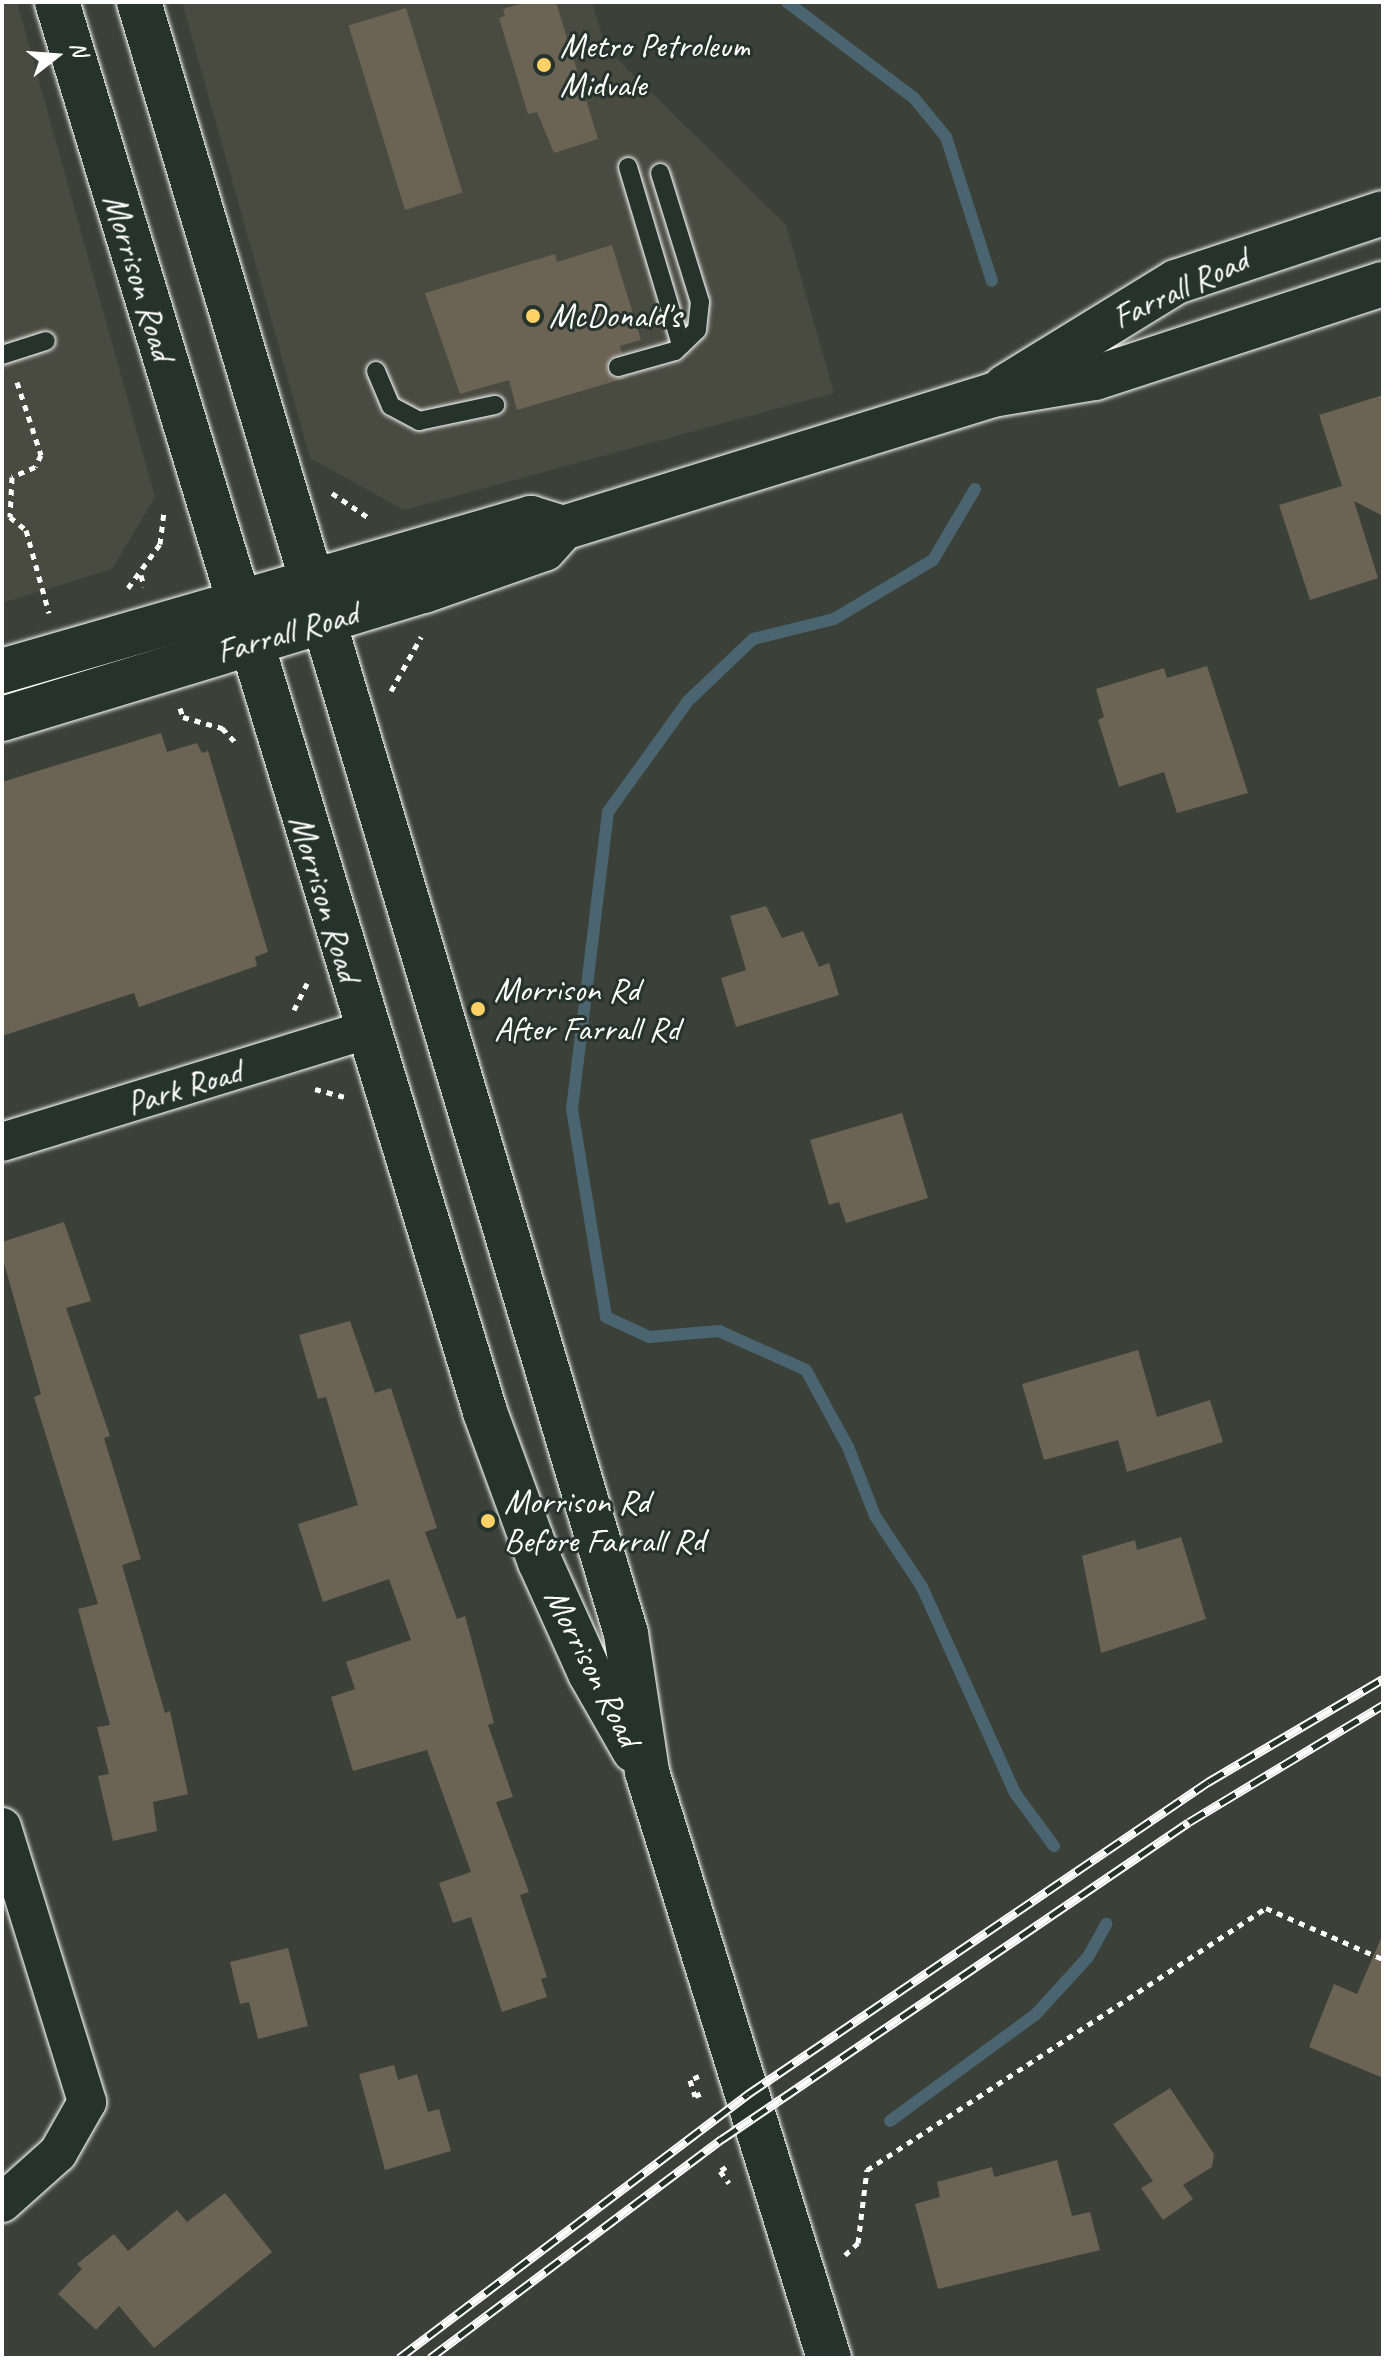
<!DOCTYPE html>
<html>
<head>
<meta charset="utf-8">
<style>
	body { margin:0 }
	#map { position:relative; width:1385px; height:2360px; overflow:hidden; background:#3b4139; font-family:Caveat,sans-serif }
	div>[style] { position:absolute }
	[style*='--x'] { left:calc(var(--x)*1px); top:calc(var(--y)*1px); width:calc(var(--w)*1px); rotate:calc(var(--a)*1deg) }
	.built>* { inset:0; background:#494b41 }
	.stream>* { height:12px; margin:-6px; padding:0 6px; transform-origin:6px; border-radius:6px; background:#4a656f }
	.building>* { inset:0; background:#6b6354; transform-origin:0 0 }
	.path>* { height:5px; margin-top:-2.5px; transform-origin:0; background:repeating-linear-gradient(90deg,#fff 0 6px,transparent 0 12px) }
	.roads { filter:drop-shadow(0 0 2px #fff) drop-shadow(0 0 2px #fff) }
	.lane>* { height:18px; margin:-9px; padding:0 9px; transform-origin:9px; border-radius:9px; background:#26332d }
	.street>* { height:38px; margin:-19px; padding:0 19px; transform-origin:19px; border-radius:19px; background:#26332d }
	.secondary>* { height:44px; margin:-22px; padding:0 22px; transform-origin:22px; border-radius:22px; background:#26332d }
	.primary>* { height:44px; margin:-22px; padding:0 22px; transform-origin:22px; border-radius:22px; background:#26332d }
	.rail>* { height:9px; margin-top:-4.5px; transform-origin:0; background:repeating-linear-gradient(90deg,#26332d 0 18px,#fff 0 36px); box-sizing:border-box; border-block:2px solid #fff }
	.dots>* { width:22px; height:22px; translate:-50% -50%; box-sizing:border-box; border:4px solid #26332d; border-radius:50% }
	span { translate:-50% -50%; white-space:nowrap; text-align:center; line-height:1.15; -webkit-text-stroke:6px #26332d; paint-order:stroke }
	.poi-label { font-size:34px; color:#fff }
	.left { translate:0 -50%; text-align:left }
	.street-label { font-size:34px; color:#fff }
	.frame { position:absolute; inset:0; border:4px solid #fff; pointer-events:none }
	.north { position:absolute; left:16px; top:16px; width:80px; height:80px; -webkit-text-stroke:6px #26332d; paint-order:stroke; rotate:73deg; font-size:22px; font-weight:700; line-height:32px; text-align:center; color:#fff }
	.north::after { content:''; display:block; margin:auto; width:28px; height:36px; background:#fff; clip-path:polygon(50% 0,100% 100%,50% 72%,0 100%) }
</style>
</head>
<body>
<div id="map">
	<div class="built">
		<div style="clip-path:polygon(2px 2px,17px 2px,155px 497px,112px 569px,2px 603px)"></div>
		<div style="clip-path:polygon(182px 2px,592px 2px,606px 48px,786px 225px,834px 393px,404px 510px,310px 458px)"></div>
	</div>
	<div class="stream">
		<div style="--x:787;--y:2;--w:159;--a:37.1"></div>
		<div style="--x:914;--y:98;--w:50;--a:50.6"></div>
		<div style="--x:946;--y:137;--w:151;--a:72.3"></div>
		<div style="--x:975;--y:489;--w:82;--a:120.6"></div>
		<div style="--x:933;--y:560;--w:115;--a:149.2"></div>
		<div style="--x:834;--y:619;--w:83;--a:166.1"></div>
		<div style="--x:753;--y:639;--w:90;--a:136.4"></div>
		<div style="--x:688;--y:701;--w:137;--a:125.8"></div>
		<div style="--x:608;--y:812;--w:299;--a:96.9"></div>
		<div style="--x:572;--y:1109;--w:211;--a:80.7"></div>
		<div style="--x:606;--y:1317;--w:47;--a:24.9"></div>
		<div style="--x:649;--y:1337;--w:70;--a:-4.9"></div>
		<div style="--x:719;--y:1331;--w:95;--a:24.1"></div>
		<div style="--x:806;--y:1370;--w:88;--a:61.4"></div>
		<div style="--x:848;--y:1447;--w:74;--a:68.6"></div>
		<div style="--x:875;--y:1516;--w:85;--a:56.5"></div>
		<div style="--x:922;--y:1587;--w:226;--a:65.7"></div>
		<div style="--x:1015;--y:1793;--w:66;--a:53.7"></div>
		<div style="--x:890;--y:2121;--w:181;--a:-36.2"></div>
		<div style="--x:1036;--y:2014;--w:77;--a:-47.6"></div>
		<div style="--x:1088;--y:1957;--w:38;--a:-61"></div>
	</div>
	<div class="building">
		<div style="clip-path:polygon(526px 2px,556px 2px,598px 139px,554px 153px,537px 112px,528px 114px,499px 18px,505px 16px,503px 9px)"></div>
		<div style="left:406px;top:8px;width:193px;height:60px;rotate:73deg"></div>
		<div style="clip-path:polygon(612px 245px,641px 340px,620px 346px,622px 353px,609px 359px,606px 369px,614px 378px,629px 377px,517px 410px,509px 380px,460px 394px,425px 293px,555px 254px,557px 262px)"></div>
		<div style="clip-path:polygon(1383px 395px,1383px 516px,1354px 501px,1378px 578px,1310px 600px,1279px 505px,1342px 486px,1319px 415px)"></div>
		<div style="clip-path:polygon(1207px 666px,1248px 793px,1177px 813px,1164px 772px,1119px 787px,1098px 720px,1104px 717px,1096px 689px,1164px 668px,1167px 678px)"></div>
		<div style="clip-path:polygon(161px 733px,167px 752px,197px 743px,202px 753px,208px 751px,268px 952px,255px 957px,257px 966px,139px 1007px,134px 993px,2px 1036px,2px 782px)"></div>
		<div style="clip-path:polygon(766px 906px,782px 938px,803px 931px,819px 967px,829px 963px,839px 995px,736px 1027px,721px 978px,746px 970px,730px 916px)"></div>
		<div style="clip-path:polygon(902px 1113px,928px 1198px,846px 1223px,839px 1202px,829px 1205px,810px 1140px)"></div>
		<div style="clip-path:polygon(64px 1222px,91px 1301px,66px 1308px,110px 1436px,104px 1438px,141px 1559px,122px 1565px,165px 1713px,170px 1711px,188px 1794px,153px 1802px,157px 1831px,113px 1841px,98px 1776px,109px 1774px,97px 1727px,110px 1725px,78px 1609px,98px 1604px,34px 1397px,41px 1394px,2px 1256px,2px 1242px)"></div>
		<div style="clip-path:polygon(350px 1321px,375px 1393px,391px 1388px,437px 1528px,425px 1532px,457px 1619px,465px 1616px,494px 1723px,488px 1725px,513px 1797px,496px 1802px,529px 1892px,520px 1895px,547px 1977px,541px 1979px,547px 1997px,502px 2012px,471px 1917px,453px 1923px,439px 1883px,471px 1872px,427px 1750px,353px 1771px,331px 1697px,355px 1689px,346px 1662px,411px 1640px,389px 1579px,323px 1602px,298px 1524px,358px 1505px,326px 1397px,318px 1399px,299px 1335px)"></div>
		<div style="clip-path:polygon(1138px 1350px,1157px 1417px,1210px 1400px,1223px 1442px,1127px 1472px,1118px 1440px,1044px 1460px,1022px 1384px)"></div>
		<div style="clip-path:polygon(1181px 1537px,1206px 1619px,1101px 1653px,1082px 1556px,1135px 1540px,1137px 1550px)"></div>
		<div style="clip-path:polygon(1383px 1934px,1383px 2078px,1309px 2047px,1334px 1984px,1357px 1994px)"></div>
		<div style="clip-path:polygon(288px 1948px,308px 2026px,258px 2039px,249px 2002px,240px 2004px,230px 1962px)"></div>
		<div style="clip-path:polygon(394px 2065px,398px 2080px,417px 2074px,428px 2112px,439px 2109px,451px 2151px,385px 2170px,359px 2074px)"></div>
		<div style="clip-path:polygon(1170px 2088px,1214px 2154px,1212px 2167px,1183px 2185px,1193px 2199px,1163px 2220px,1141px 2188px,1153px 2181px,1113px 2124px)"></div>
		<div style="clip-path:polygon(1057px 2160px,1072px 2216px,1090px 2212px,1100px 2250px,938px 2289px,915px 2204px,940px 2197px,937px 2182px,992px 2167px,994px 2177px)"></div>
		<div style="clip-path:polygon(225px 2193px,272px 2252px,154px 2348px,119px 2306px,96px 2330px,58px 2294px,82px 2269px,77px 2264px,114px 2234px,128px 2251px,177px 2210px,187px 2222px)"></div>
	</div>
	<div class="path">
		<div style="--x:17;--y:382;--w:77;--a:71.8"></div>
		<div style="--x:41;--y:455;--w:13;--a:117"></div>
		<div style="--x:35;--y:467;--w:25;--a:157"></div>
		<div style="--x:12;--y:477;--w:40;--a:92.9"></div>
		<div style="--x:10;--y:517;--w:21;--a:39"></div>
		<div style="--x:26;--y:530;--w:86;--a:74.5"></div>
		<div style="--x:332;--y:493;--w:45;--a:34"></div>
		<div style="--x:141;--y:575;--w:12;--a:76"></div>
		<div style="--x:128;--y:588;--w:54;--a:-54"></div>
		<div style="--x:160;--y:544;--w:31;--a:-83"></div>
		<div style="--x:391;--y:691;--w:62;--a:-60.9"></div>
		<div style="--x:180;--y:708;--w:9;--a:72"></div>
		<div style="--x:183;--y:717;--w:41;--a:15.8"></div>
		<div style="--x:222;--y:728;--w:19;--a:47"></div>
		<div style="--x:294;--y:1010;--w:30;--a:-64"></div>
		<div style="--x:315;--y:1089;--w:30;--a:15"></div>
		<div style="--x:699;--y:2076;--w:10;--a:156"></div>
		<div style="--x:690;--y:2080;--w:17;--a:73"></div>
		<div style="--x:695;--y:2096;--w:8;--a:-23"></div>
		<div style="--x:726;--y:2167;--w:7;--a:146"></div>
		<div style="--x:720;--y:2171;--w:15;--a:53"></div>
		<div style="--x:845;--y:2255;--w:18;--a:-43"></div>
		<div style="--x:858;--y:2243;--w:74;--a:-83"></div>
		<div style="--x:867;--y:2170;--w:477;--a:-33.3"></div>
		<div style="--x:1266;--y:1908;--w:128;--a:23.6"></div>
	</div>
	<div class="roads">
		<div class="lane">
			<div style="--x:628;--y:167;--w:186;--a:73.4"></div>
			<div style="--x:2;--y:355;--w:46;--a:-17.7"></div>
			<div style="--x:618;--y:367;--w:59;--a:-15.7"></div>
			<div style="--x:675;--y:351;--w:30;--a:-44"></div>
			<div style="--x:697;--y:330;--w:28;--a:-84"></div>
			<div style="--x:700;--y:302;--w:135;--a:-107.2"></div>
			<div style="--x:376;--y:371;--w:38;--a:67"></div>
			<div style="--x:391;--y:406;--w:32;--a:28"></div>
			<div style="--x:419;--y:421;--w:78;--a:-11.9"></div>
		</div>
		<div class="street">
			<div style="--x:2;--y:1142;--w:381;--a:-17.1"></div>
			<div style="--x:2;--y:1827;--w:288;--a:72.8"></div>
			<div style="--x:87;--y:2102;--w:59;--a:119.6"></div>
			<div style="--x:58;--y:2153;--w:75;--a:138.2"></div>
		</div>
		<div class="secondary">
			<div style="--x:1005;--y:387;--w:201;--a:-31.6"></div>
			<div style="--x:1176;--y:282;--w:218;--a:-18.4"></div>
			<div style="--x:2;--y:671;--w:551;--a:-16.13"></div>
			<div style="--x:531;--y:518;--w:34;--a:17"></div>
			<div style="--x:2;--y:719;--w:441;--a:-16.9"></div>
			<div style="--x:424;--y:591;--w:127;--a:-19.3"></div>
			<div style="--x:544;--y:549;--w:28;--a:-48"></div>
			<div style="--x:563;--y:528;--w:450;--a:-17.2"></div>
			<div style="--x:993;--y:395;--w:103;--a:-9.5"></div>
			<div style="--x:1095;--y:378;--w:303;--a:-18.1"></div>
		</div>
		<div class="primary">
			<div style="--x:57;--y:2;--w:1474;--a:73.11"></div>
			<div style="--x:485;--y:1412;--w:160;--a:69.9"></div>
			<div style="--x:540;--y:1562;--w:122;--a:65.8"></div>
			<div style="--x:590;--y:1673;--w:89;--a:60.3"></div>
			<div style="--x:139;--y:2;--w:1703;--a:73.38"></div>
			<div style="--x:626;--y:1634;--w:140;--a:81.3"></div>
			<div style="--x:647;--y:1772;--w:614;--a:72.75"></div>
		</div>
	</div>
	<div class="rail">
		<div style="--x:399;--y:2358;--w:438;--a:-37.1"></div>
		<div style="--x:748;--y:2094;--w:556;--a:-34.15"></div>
		<div style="--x:1208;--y:1782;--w:203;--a:-30.5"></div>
		<div style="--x:430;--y:2358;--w:365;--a:-36.9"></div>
		<div style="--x:722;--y:2139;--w:564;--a:-34.17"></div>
		<div style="--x:1189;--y:1822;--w:227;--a:-31.1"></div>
	</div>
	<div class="dots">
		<div style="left:544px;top:65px;background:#ffd166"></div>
		<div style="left:533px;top:316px;background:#ffd166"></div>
		<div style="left:478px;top:1009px;background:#ffd166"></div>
		<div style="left:488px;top:1521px;background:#ffd166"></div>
	</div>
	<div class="poi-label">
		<span class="left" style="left:560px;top:65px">Metro Petroleum<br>Midvale</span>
		<span class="left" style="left:549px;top:316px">McDonald's</span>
		<span class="left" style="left:494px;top:1009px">Morrison Rd<br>After Farrall Rd</span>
		<span class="left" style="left:504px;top:1521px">Morrison Rd<br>Before Farrall Rd</span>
	</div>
	<div class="street-label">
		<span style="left:139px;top:277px;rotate:73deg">Morrison Road</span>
		<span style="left:1180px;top:288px;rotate:-25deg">Farrall Road</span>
		<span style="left:287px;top:632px;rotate:-16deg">Farrall Road</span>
		<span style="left:325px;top:898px;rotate:73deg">Morrison Road</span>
		<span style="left:184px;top:1087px;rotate:-17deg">Park Road</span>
		<span style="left:593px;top:1667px;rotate:63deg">Morrison Road</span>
	</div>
	<div class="frame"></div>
	<div class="north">N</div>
</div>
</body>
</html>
